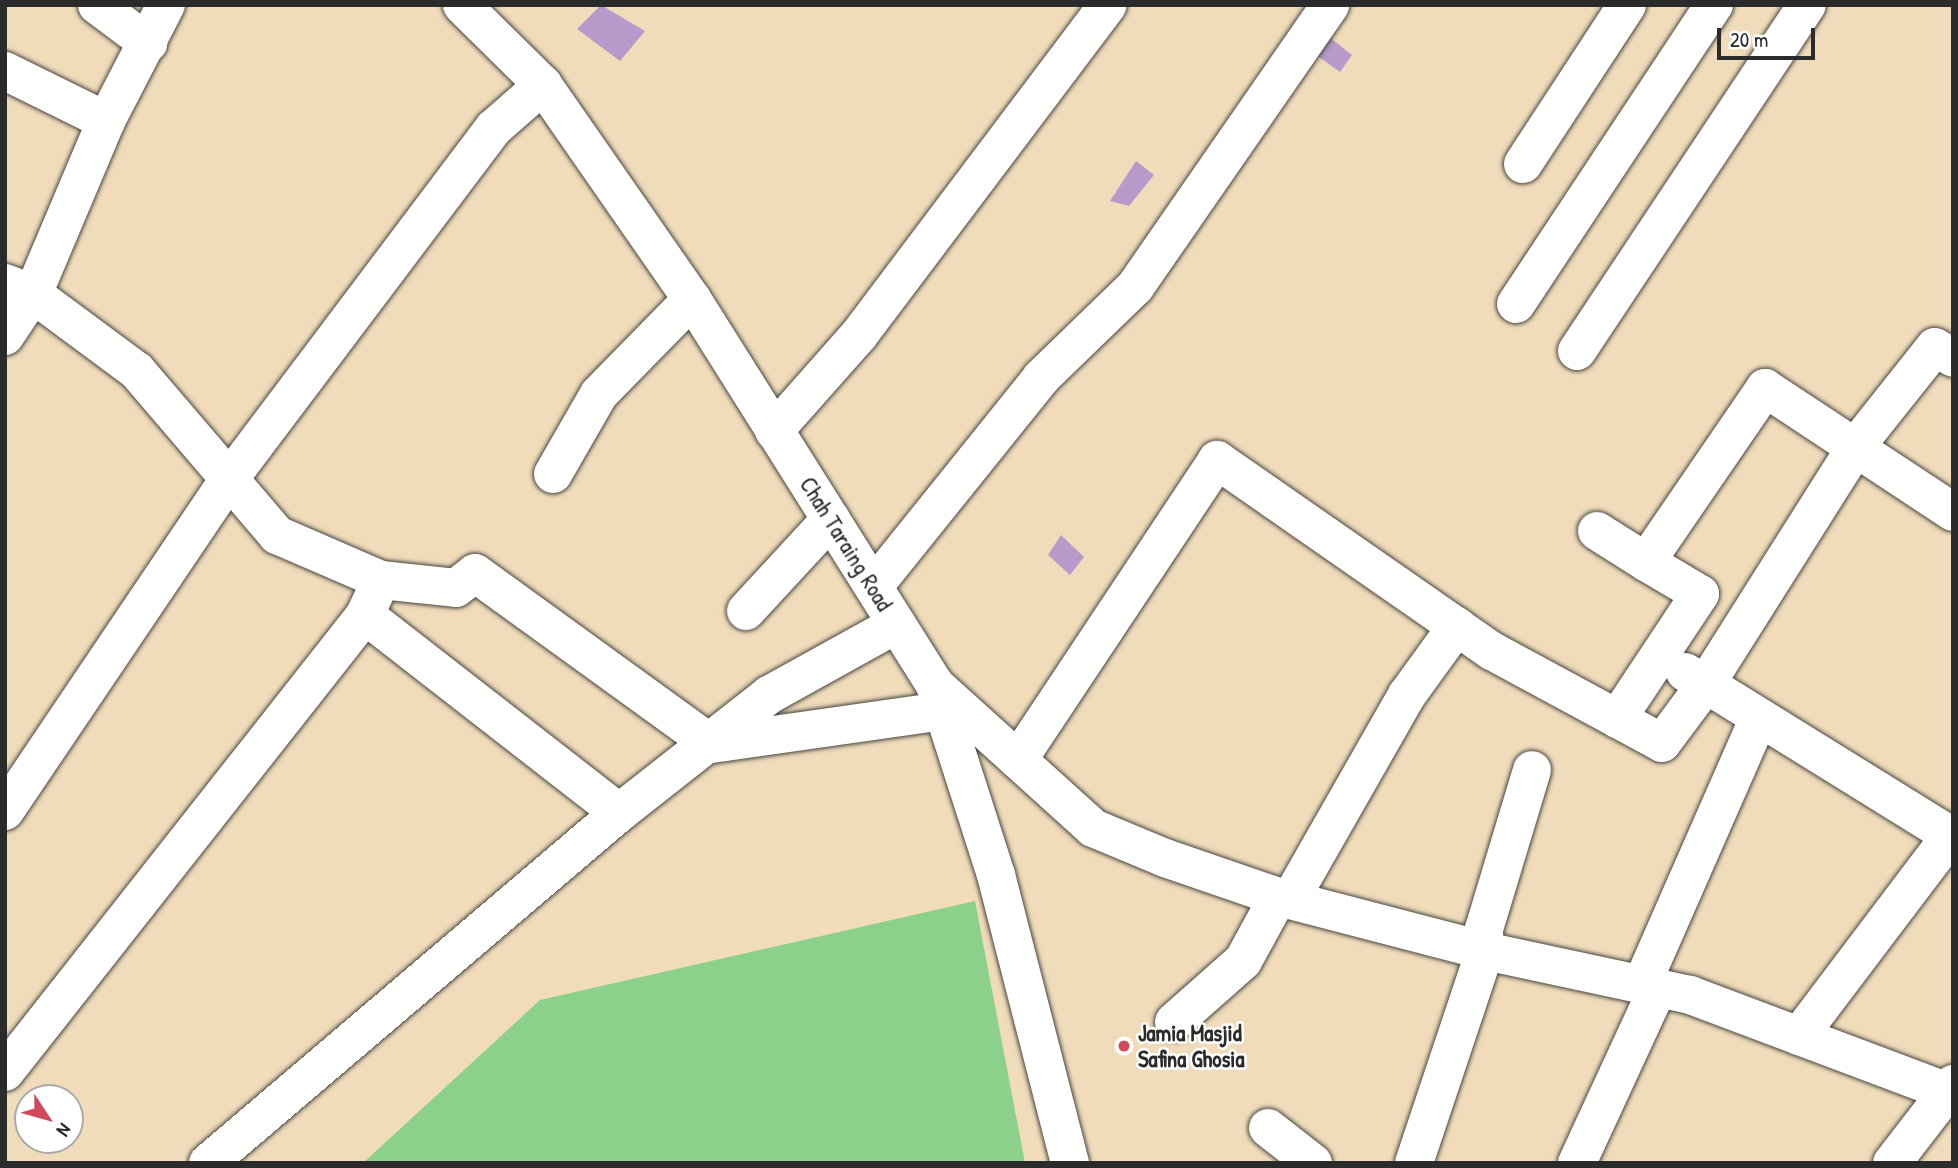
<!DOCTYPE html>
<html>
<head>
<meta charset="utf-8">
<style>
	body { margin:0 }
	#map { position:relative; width:1958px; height:1168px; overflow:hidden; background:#f0dcba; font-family:"Patrick Hand",sans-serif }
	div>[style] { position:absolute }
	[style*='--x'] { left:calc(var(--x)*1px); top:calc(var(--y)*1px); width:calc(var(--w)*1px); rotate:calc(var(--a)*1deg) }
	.green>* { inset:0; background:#8cd18b }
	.building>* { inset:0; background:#b69bca }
	.roads { filter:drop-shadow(0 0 2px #494640) drop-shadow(0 0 2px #494640) }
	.minor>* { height:38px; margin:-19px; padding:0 19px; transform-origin:19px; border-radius:19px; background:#fff }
	.dots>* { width:19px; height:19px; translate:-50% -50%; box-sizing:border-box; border:4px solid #fff; border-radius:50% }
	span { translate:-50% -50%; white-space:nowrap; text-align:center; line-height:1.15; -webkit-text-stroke:5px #fff; paint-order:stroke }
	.street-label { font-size:23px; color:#2b2b2b }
	.poi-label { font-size:23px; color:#2b2b2b; font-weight:700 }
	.left { translate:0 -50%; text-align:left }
	.frame { position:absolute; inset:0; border:7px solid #2b2b2b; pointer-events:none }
	.north { position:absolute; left:14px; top:1084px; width:70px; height:70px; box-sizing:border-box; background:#fff; border:2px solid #aaa; border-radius:50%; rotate:126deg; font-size:19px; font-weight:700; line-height:28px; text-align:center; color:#2b2b2b }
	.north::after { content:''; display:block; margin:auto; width:24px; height:32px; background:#d1495b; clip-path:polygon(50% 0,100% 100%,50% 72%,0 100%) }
	.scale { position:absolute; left:1717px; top:28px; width:98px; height:32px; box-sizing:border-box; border:4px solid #2b2b2b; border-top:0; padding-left:9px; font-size:21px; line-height:24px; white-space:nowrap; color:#2b2b2b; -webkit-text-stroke:5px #fff; paint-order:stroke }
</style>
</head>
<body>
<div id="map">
	<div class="green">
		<div style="clip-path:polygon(975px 901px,1025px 1163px,363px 1163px,540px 1000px)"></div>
	</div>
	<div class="building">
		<div style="clip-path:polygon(601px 5px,645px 31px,620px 61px,577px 29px)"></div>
		<div style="clip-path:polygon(1323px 32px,1352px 55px,1340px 72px,1312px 52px)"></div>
		<div style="clip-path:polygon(1136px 161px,1154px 175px,1129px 206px,1110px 201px)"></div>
		<div style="clip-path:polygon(1061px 535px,1084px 557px,1070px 575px,1048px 555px)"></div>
	</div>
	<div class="roads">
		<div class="minor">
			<div style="--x:97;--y:5;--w:64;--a:36.7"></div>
			<div style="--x:462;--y:5;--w:114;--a:44.6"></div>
			<div style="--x:543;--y:85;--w:261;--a:55.2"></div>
			<div style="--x:692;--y:299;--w:456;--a:57.8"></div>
			<div style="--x:935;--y:685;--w:200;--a:72.2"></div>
			<div style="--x:996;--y:875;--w:297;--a:75.6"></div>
			<div style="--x:5;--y:71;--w:113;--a:26.3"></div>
			<div style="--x:1523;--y:164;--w:190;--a:-56.8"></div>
			<div style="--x:5;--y:283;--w:30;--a:21"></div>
			<div style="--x:33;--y:294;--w:129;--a:36.5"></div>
			<div style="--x:137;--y:371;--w:216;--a:49.5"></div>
			<div style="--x:277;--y:535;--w:113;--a:23.4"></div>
			<div style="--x:381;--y:580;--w:75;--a:6.1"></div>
			<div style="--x:456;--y:588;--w:24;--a:-38"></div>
			<div style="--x:475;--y:573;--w:291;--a:35.9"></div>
			<div style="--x:711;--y:744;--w:234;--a:-8.1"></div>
			<div style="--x:1516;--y:304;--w:359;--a:-56.5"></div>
			<div style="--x:5;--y:336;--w:50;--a:-56.3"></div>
			<div style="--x:33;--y:294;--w:188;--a:-67.1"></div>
			<div style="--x:106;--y:121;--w:131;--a:-62.7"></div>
			<div style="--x:1577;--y:351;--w:415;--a:-56.4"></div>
			<div style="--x:774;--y:431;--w:128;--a:-48.5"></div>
			<div style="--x:859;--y:335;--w:413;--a:-53"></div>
			<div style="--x:553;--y:474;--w:92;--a:-60.1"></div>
			<div style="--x:599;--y:394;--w:133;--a:-45.6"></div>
			<div style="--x:1597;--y:531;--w:58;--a:32.3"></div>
			<div style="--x:874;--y:586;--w:267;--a:-51.2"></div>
			<div style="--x:1041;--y:378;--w:131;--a:-44.1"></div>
			<div style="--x:1135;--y:287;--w:343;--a:-55.3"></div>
			<div style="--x:376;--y:591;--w:26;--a:115"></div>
			<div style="--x:365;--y:615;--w:322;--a:37.9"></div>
			<div style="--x:746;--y:611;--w:125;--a:-47.3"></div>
			<div style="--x:1685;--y:672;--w:24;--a:30"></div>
			<div style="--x:1706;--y:684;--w:283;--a:-57.7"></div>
			<div style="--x:1857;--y:445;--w:125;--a:-51.5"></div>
			<div style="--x:1935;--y:347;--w:21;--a:31"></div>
			<div style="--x:935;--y:685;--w:213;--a:42.1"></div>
			<div style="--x:1093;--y:828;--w:78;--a:22.6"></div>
			<div style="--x:1165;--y:858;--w:120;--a:19"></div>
			<div style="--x:1278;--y:897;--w:214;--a:14.6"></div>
			<div style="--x:1485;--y:951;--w:210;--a:12.1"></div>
			<div style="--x:1690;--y:995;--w:273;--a:20.6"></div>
			<div style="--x:1617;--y:719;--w:150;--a:-56.4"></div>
			<div style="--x:1700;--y:594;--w:63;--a:-149.3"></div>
			<div style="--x:1646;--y:562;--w:211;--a:-55.6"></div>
			<div style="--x:1765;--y:388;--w:225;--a:33.4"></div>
			<div style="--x:1018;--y:760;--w:360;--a:-56.4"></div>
			<div style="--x:1217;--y:460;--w:335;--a:34.8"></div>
			<div style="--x:1492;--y:651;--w:193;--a:28.4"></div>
			<div style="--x:1662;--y:743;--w:74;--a:-53.3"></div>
			<div style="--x:1706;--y:684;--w:291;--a:31.8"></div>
			<div style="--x:5;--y:811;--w:397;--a:-56"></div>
			<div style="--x:227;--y:482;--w:443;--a:-53"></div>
			<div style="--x:494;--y:128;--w:65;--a:-41.3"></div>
			<div style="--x:1290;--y:900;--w:236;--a:-60.3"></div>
			<div style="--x:1407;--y:695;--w:85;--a:-54.1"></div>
			<div style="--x:1642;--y:984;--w:291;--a:-66.3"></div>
			<div style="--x:1174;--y:1022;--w:92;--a:-41.5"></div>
			<div style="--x:1243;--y:961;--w:73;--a:-61.3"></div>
			<div style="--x:1799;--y:1036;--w:251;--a:-52.9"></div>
			<div style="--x:5;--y:1072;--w:582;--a:-51.77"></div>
			<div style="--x:1268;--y:1128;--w:57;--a:37.9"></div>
			<div style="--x:208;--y:1163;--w:540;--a:-40.42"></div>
			<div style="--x:619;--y:813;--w:191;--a:-38.2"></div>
			<div style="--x:769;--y:695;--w:146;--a:-29"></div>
			<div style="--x:1414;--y:1163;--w:224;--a:-71.5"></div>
			<div style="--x:1485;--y:951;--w:22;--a:-93"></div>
			<div style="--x:1484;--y:929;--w:166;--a:-73.2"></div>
			<div style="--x:1577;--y:1163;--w:193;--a:-65.2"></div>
			<div style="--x:1892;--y:1163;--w:100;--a:-52.3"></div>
		</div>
	</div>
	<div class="dots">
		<div style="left:1124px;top:1046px;background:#d1495b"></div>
	</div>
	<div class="street-label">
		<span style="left:846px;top:544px;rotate:58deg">Chah Taraing Road</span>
	</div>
	<div class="poi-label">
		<span class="left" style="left:1138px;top:1046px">Jamia Masjid<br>Safina Ghosia</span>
	</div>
	<div class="frame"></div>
	<div class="north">N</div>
	<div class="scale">20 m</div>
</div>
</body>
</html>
